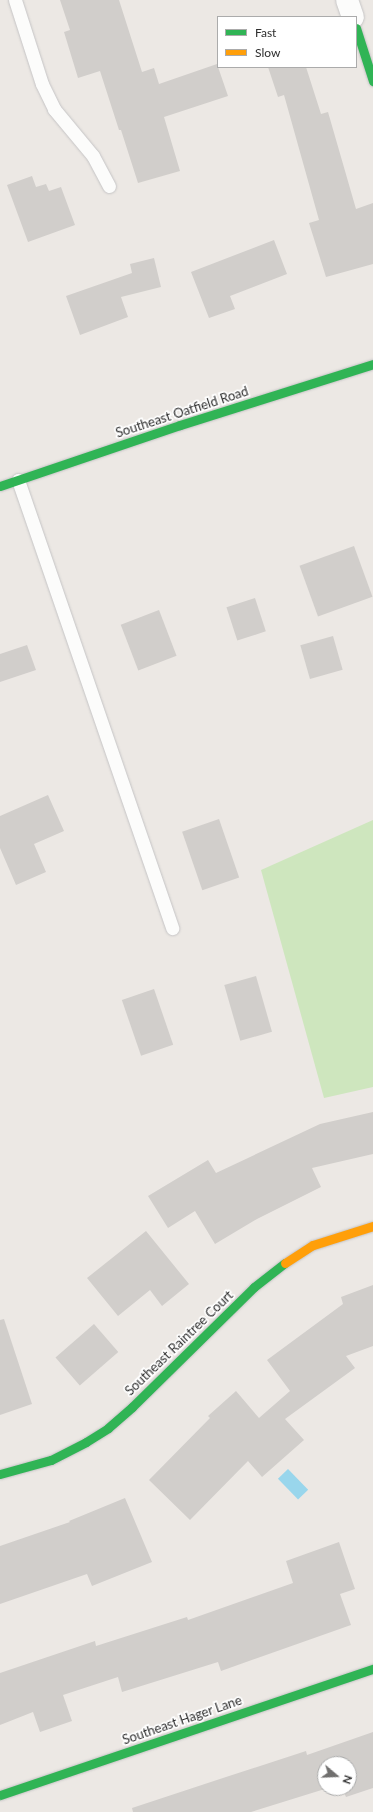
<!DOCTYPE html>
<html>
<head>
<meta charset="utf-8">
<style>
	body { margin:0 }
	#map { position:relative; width:373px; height:1812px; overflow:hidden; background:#ece8e4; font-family:Lato,sans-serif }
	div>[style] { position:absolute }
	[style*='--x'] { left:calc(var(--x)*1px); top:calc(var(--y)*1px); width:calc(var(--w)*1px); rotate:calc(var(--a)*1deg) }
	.green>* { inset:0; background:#cee6be }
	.water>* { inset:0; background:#99d6ec; transform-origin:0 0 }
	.building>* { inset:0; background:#d1cecb; transform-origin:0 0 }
	.roads { filter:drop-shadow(0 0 1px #c5c4c5) drop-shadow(0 0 1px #c5c4c5) }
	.lane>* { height:13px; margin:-6.5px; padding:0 6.5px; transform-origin:6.5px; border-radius:6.5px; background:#fcfcfb }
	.street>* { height:22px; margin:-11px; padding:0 11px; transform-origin:11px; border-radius:11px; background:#fcfcfb }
	.fast>* { height:9px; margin:-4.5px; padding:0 4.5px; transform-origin:4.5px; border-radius:4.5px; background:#30b455 }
	.slow>* { height:9px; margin:-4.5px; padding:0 4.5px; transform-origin:4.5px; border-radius:4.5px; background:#ff9f0a }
	span { translate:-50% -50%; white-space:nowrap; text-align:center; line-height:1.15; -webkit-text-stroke:3.5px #fff; paint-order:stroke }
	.street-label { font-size:13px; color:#2e2e2e }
	.legend { position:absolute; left:217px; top:16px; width:140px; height:52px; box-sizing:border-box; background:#fff; border:1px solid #ababab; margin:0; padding:5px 7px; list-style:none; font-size:12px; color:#2e2e2e }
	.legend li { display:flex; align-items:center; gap:8px; height:20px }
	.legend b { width:20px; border:1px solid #ababab }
	.north { position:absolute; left:317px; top:1756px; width:40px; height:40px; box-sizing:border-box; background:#fff; border:1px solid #ababab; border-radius:50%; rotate:109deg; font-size:11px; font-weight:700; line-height:16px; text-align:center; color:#2e2e2e }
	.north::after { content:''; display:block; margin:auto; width:14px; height:18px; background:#706f6e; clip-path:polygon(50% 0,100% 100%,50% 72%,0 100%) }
</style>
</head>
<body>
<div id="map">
	<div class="green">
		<div style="clip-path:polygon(373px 820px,373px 1087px,324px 1098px,261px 870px)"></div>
	</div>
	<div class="water">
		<div style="left:288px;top:1469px;width:29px;height:14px;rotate:46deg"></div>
	</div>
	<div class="building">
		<div style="clip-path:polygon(60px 0,119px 0,142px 72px,154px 68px,159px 84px,217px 64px,228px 96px,164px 117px,180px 171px,138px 183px,121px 130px,119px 130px,100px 71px,78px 78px,64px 32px,70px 30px)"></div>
		<div style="clip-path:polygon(268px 67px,306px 67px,321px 114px,328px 112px,356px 209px,373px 203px,373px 264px,326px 277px,309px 223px,319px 220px,284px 95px,278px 97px)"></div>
		<div style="clip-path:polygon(32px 176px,36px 187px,46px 184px,49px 191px,61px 187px,75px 225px,28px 242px,7px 185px)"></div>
		<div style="clip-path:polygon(274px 240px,287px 274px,230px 296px,235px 309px,209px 318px,191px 272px)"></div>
		<div style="clip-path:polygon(154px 258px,161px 287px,121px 297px,128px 317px,80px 335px,66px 296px,132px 273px,130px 264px)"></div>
		<div style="left:354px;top:546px;width:54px;height:58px;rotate:70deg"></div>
		<div style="left:255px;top:598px;width:35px;height:30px;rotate:72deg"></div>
		<div style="left:159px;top:610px;width:49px;height:41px;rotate:69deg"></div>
		<div style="left:333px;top:636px;width:35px;height:34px;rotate:74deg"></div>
		<div style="clip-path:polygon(27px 645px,36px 670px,0 682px,0 654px)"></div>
		<div style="clip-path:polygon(48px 795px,64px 831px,34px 844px,46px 872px,16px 885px,0 848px,0 816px)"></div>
		<div style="left:219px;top:819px;width:62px;height:39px;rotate:71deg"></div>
		<div style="left:256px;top:976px;width:58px;height:33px;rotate:74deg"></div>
		<div style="left:154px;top:989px;width:59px;height:34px;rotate:71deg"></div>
		<div style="clip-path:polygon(373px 1112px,373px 1154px,312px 1168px,321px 1187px,257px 1219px,215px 1244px,195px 1211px,168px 1228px,148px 1196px,208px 1160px,216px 1173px,320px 1124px)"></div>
		<div style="clip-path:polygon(146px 1231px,189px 1284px,162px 1306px,150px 1290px,118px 1316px,87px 1278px)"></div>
		<div style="clip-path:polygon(373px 1285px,373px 1346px,346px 1356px,355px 1368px,285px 1419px,304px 1440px,262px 1477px,248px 1461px,190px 1520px,149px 1480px,210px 1418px,208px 1416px,236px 1391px,259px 1418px,290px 1391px,267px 1360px,343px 1304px,341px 1297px)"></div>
		<div style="clip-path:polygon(4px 1319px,32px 1404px,0 1415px,0 1320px)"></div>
		<div style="left:94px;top:1324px;width:37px;height:51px;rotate:49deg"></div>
		<div style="clip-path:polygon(125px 1498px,152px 1562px,92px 1586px,87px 1574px,0 1604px,0 1546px,70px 1522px,69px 1521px)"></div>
		<div style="clip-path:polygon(339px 1542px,355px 1589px,340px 1594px,351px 1625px,221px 1671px,218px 1662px,122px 1692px,118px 1677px,63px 1695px,72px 1721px,40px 1732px,33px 1712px,0 1725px,0 1673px,95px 1641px,96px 1646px,187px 1617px,188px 1620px,293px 1583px,286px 1561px)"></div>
		<div style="clip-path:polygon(373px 1732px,373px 1788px,346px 1797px,342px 1788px,349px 1788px,349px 1764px,325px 1764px,325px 1788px,328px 1788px,251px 1812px,133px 1812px,132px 1808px,226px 1777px,306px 1751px,307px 1755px)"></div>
	</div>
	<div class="roads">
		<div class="lane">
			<div style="--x:15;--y:0;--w:88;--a:72.2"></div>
			<div style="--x:42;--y:84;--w:28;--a:64"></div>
			<div style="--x:54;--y:109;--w:61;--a:50.3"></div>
			<div style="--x:93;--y:156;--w:34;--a:62"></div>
			<div style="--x:18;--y:480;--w:474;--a:71"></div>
		</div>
		<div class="street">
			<div style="--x:347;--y:0;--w:18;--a:71"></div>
		</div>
		<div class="fast">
			<div style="--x:356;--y:28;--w:56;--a:72.2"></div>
			<div style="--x:0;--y:486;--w:190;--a:-18.7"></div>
			<div style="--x:180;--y:425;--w:202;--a:-17.5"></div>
			<div style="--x:0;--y:1474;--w:53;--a:-15.4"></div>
			<div style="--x:51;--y:1460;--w:39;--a:-27"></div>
			<div style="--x:86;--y:1442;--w:26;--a:-32"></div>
			<div style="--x:108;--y:1428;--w:32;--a:-41"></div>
			<div style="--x:132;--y:1407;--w:171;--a:-44.5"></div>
			<div style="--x:254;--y:1287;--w:39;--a:-38"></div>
			<div style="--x:0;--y:1795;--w:394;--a:-18.7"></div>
		</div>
		<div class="slow">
			<div style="--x:285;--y:1263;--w:33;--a:-33"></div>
			<div style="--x:313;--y:1245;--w:63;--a:-17.6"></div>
		</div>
	</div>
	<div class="street-label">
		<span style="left:182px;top:412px;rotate:-18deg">Southeast Oatfield Road</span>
		<span style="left:179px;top:1343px;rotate:-44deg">Southeast Raintree Court</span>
		<span style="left:182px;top:1720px;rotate:-19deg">Southeast Hager Lane</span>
	</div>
	<ul class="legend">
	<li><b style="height:5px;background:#30b455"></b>Fast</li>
	<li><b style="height:5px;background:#ff9f0a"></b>Slow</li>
	</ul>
	<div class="north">N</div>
</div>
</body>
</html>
